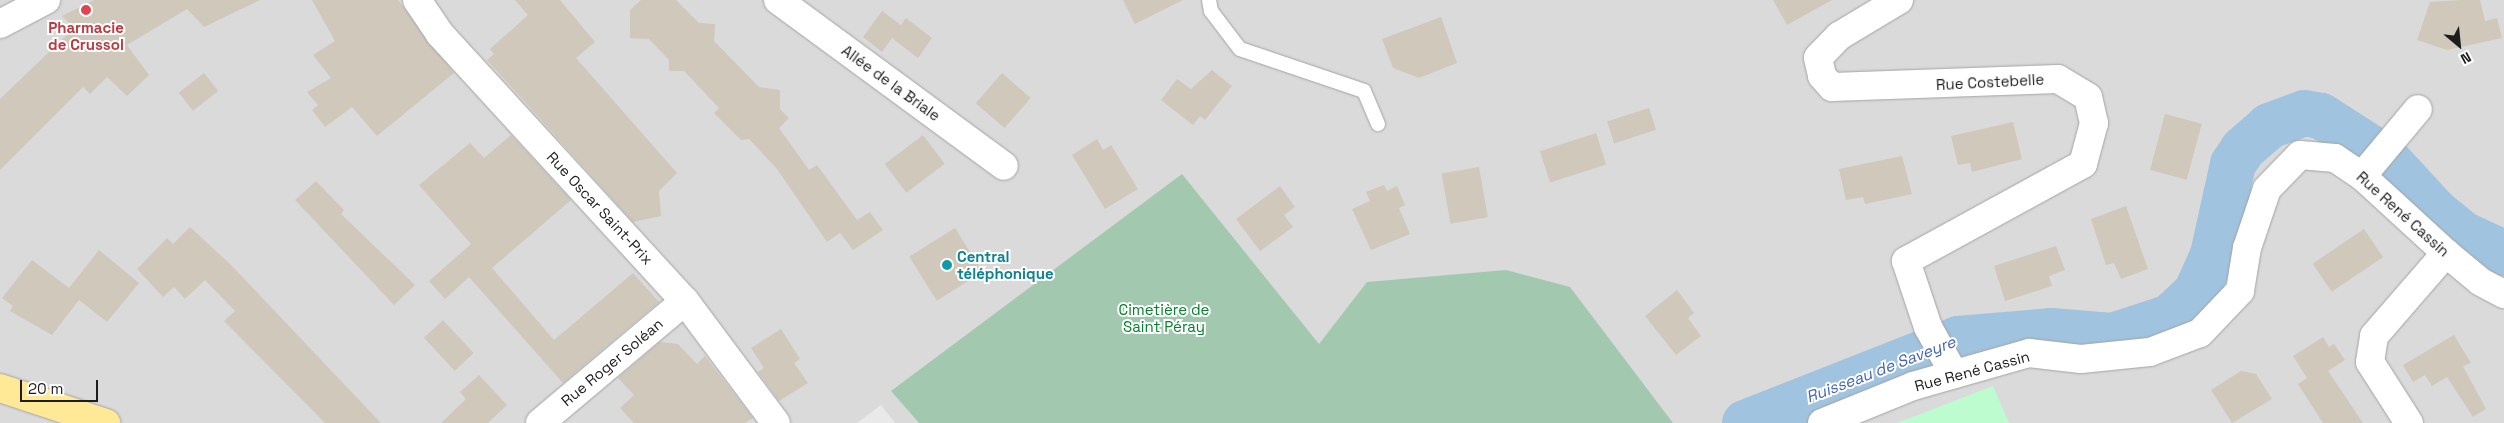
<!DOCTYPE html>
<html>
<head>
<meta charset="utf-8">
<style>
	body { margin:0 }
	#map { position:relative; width:2504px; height:423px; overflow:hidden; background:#efede2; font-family:"Space Grotesk",sans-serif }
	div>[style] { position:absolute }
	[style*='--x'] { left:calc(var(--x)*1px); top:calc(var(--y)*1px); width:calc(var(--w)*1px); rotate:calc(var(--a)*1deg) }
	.residential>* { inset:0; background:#dbdada; transform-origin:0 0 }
	.cemetery>* { inset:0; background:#a2c9b0 }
	.park>* { inset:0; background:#bcfccf }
	.parking>* { inset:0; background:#e9e9e9 }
	.river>* { height:46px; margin:-23px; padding:0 23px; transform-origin:23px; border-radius:23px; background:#a0c3df }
	.building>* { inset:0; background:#cfc8bb; transform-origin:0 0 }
	.roads { filter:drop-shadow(0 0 1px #a4a4a4) drop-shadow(0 0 1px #a4a4a4) }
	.service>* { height:14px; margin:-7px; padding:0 7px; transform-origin:7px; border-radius:7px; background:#fff }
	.minor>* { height:28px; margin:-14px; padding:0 14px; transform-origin:14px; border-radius:14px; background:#fff }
	.tertiary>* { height:28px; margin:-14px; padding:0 14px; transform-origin:14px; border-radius:14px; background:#fff }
	.primary>* { height:28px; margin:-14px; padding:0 14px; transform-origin:14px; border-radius:14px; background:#ffe997 }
	.dots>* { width:14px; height:14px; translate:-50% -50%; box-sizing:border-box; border:2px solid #fff; border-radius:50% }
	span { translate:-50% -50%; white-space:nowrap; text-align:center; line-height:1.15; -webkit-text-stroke:4px #fff; paint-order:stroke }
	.health-label { font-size:15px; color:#be3a42; font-weight:700 }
	.street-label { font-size:15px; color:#1d1d1d }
	.culture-label { font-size:15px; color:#0d838f; font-weight:700 }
	.left { translate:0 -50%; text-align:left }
	.park-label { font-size:15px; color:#05812b }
	.water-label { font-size:16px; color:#4463b1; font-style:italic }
	.north { position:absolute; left:2434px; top:20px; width:50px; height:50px; -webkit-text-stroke:4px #fff; paint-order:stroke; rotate:152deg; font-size:14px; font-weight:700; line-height:20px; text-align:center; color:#1d1d1d }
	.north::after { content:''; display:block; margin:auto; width:18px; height:22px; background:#1d1d1d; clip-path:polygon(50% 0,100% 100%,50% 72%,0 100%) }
	.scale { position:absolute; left:20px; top:380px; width:78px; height:22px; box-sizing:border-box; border:2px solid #1d1d1d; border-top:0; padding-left:6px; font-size:15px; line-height:18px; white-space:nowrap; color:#1d1d1d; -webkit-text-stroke:4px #fff; paint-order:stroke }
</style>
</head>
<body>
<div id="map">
	<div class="residential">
		<div style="left:0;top:0;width:2504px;height:423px"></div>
	</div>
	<div class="cemetery">
		<div style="clip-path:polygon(1182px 174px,1319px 344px,1367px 282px,1506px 270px,1570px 287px,1673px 423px,919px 423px,891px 391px)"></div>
	</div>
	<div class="park">
		<div style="clip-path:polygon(1993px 386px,2009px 423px,1897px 423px)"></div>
	</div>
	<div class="parking">
		<div style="clip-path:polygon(881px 405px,895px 423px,857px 423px)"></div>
	</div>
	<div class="river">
		<div style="--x:1745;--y:423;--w:229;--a:-21.5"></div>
		<div style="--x:1958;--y:339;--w:93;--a:-4.9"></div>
		<div style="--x:2051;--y:331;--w:61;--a:4.7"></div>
		<div style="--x:2112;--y:336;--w:61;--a:-18.1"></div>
		<div style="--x:2170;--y:317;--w:35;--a:-43"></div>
		<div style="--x:2196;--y:293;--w:42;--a:-65.9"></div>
		<div style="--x:2213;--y:255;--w:93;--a:-77.6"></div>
		<div style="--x:2233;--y:164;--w:18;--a:-56"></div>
		<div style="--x:2243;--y:149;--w:35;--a:-41"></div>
		<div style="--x:2269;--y:126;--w:37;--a:-20"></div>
		<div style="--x:2304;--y:113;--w:17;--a:10"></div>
		<div style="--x:2321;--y:116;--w:76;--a:32.6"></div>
		<div style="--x:2385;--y:157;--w:75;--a:47.2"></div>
		<div style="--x:2436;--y:212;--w:35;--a:39"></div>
		<div style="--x:2463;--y:234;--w:45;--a:24.9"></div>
	</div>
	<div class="building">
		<div style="clip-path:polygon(94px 0,260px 0,204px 27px,187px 9px,127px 45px,149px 75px,127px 96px,107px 77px,90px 94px,83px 87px,0 170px,0 99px,74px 28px,62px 16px)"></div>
		<div style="clip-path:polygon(312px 0,398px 0,454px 73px,377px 136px,352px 107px,325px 127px,312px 110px,318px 105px,307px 92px,331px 78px,313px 55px,335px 41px)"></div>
		<div style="clip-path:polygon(515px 0,560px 0,595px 42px,576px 58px,677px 173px,659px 191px,661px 216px,633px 222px,487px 60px,494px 54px,490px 49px,528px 15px)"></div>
		<div style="clip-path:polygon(641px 0,676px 0,699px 23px,715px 24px,714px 41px,759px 87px,780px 90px,780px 109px,789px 118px,779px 128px,809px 170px,817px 165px,857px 220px,870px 212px,883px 230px,853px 250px,840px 233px,827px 242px,777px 169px,749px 139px,741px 140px,714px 113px,719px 108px,684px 71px,669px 71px,669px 60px,649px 39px,630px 38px,630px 10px)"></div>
		<div style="clip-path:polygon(1123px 0,1183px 0,1135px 24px)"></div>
		<div style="clip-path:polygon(1773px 0,1832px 0,1787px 25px)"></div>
		<div style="clip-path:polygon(2462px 0,2480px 0,2485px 21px,2497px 18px,2502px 38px,2447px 50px,2417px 40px,2430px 2px)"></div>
		<div style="clip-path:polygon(882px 11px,901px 25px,906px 18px,932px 38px,918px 58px,892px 38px,882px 52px,863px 37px)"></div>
		<div style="clip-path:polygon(1441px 17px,1457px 63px,1419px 78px,1393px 68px,1382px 39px)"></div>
		<div style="clip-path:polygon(1212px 70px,1232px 86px,1205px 120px,1200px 116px,1193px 125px,1161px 100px,1177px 79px,1191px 89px)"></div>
		<div style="left:204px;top:73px;width:23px;height:32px;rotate:52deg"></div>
		<div style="left:1002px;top:73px;width:38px;height:40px;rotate:41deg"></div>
		<div style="left:1649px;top:108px;width:23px;height:44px;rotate:72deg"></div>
		<div style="left:2165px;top:114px;width:38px;height:58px;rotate:15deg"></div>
		<div style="clip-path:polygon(2013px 122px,2022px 159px,1972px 172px,1970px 163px,1958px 165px,1951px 136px)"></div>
		<div style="left:1596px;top:133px;width:33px;height:59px;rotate:72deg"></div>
		<div style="clip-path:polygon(511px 135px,571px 200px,492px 268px,554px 340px,633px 273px,659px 302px,563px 383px,469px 277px,445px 299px,429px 281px,471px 244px,419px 185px,470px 143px,484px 158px)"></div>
		<div style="left:923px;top:135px;width:36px;height:48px;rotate:53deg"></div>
		<div style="clip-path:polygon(1097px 139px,1103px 150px,1111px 145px,1138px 189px,1105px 209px,1072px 155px)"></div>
		<div style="clip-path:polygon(1902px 156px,1912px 194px,1865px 204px,1863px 197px,1846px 200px,1839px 169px)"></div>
		<div style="left:1479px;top:167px;width:51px;height:38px;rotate:80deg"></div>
		<div style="clip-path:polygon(316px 181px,344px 210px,341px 214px,415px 285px,394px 305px,295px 200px)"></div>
		<div style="clip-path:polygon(1384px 185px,1387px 191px,1397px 186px,1405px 205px,1399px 208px,1410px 234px,1371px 250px,1352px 209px,1370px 201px,1366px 192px)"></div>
		<div style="clip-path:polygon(1280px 186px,1295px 207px,1284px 215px,1293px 227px,1260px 251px,1236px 219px)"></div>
		<div style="clip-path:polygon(2126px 206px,2148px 269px,2121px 279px,2114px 263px,2106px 265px,2091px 219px)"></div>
		<div style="clip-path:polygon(190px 227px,231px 265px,381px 423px,325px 423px,224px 321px,235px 311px,205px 280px,185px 299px,174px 287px,163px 297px,137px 269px,167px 238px,173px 244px)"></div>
		<div style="left:955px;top:228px;width:52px;height:54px;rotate:58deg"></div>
		<div style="left:2364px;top:229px;width:34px;height:62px;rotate:56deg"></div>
		<div style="clip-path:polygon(2056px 246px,2065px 270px,2049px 276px,2052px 286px,2005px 301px,1994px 266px)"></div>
		<div style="clip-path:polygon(99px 250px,139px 283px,107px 322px,79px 300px,52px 335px,10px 311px,13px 306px,2px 298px,32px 260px,69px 288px)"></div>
		<div style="clip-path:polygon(1677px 290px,1694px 313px,1688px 318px,1701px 336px,1676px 355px,1645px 316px)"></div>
		<div style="left:443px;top:320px;width:45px;height:26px;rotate:47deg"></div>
		<div style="clip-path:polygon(781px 329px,800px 359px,794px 363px,808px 383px,779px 401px,758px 372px,764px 368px,751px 348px)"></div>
		<div style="clip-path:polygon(2454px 335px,2471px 363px,2463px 366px,2486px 409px,2473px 417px,2447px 377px,2432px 386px,2425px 375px,2413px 382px,2403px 365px)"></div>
		<div style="clip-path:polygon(2323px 337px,2329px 347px,2334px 344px,2345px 360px,2328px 371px,2363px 423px,2323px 423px,2298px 384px,2307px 378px,2293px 356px)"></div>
		<div style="clip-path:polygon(660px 342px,678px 344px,697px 364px,705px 356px,753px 418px,745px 423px,634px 423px,620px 408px,634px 395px,618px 378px)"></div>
		<div style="clip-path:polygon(2241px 371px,2256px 374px,2272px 399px,2232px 423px,2211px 390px)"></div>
		<div style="clip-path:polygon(479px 375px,507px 405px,488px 423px,441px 423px,466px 399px,460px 392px)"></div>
	</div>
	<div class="roads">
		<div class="service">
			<div style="--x:1209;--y:0;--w:11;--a:80"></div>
			<div style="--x:1211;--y:11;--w:48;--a:52.7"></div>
			<div style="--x:1240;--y:49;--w:131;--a:18.7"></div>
			<div style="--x:1364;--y:91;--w:36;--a:67"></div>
		</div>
		<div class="minor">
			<div style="--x:778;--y:0;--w:280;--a:36.3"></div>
			<div style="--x:1899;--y:0;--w:70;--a:149"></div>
			<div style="--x:1839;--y:36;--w:30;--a:134"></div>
			<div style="--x:1818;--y:58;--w:18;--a:77"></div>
			<div style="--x:1822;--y:76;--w:15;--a:48"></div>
			<div style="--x:1832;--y:87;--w:226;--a:-2"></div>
			<div style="--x:2058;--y:79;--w:35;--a:31"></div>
			<div style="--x:2088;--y:97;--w:27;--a:77"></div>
			<div style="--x:2094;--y:123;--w:42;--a:105"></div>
			<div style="--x:2083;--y:164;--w:202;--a:151.3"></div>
			<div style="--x:1906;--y:261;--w:70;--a:71.6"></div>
			<div style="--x:1928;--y:327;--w:54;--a:61"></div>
			<div style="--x:2362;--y:176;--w:87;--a:-50.1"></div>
			<div style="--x:540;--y:423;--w:189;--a:-40.1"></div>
			<div style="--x:1822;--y:423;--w:98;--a:-22.1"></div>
			<div style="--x:1913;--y:386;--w:121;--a:-15.9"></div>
			<div style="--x:2029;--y:353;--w:52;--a:6.6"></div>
			<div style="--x:2081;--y:359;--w:69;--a:-5.8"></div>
			<div style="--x:2150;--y:352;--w:53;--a:-20.8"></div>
			<div style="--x:2200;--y:333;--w:58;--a:-46.4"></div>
			<div style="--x:2240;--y:291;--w:44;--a:-80.8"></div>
			<div style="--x:2247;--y:248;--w:62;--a:-71.3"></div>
			<div style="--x:2267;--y:189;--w:47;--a:-45.9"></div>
			<div style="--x:2300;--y:155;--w:35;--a:5"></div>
			<div style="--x:2335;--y:158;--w:32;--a:34"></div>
			<div style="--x:2362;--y:176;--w:114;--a:42.5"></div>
			<div style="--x:2446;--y:253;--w:45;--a:39.6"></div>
			<div style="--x:2481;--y:282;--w:26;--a:28"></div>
			<div style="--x:2409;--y:423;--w:72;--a:-122.6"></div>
			<div style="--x:2370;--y:362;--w:26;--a:-81"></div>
			<div style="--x:2374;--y:336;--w:110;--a:-49.1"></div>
		</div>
		<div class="tertiary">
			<div style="--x:417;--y:0;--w:41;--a:55.9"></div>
			<div style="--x:440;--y:34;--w:362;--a:47.5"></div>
			<div style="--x:685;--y:301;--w:152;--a:53.3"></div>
			<div style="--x:0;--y:24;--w:52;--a:-27.6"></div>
		</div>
		<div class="primary">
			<div style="--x:0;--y:388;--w:112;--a:18.3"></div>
		</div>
	</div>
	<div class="dots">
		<div style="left:86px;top:10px;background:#e0444e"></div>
		<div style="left:947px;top:265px;background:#0f9aa8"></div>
	</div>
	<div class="health-label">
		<span style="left:86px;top:36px">Pharmacie<br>de Crussol</span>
	</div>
	<div class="street-label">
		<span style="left:1990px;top:82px;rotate:-3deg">Rue Costebelle</span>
		<span style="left:891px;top:83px;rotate:36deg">Allée de la Briale</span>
		<span style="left:600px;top:208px;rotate:47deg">Rue Oscar Saint-Prix</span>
		<span style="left:2403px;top:214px;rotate:42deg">Rue René Cassin</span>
		<span style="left:612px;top:362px;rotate:-40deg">Rue Roger Soléan</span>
		<span style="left:1972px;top:371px;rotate:-15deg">Rue René Cassin</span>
	</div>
	<div class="culture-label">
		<span class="left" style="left:957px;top:265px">Central<br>téléphonique</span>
	</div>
	<div class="park-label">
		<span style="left:1164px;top:318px">Cimetière de<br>Saint Péray</span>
	</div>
	<div class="water-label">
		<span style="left:1881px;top:370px;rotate:-21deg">Ruisseau de Saveyre</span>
	</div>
	<div class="north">N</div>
	<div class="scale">20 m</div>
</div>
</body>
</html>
